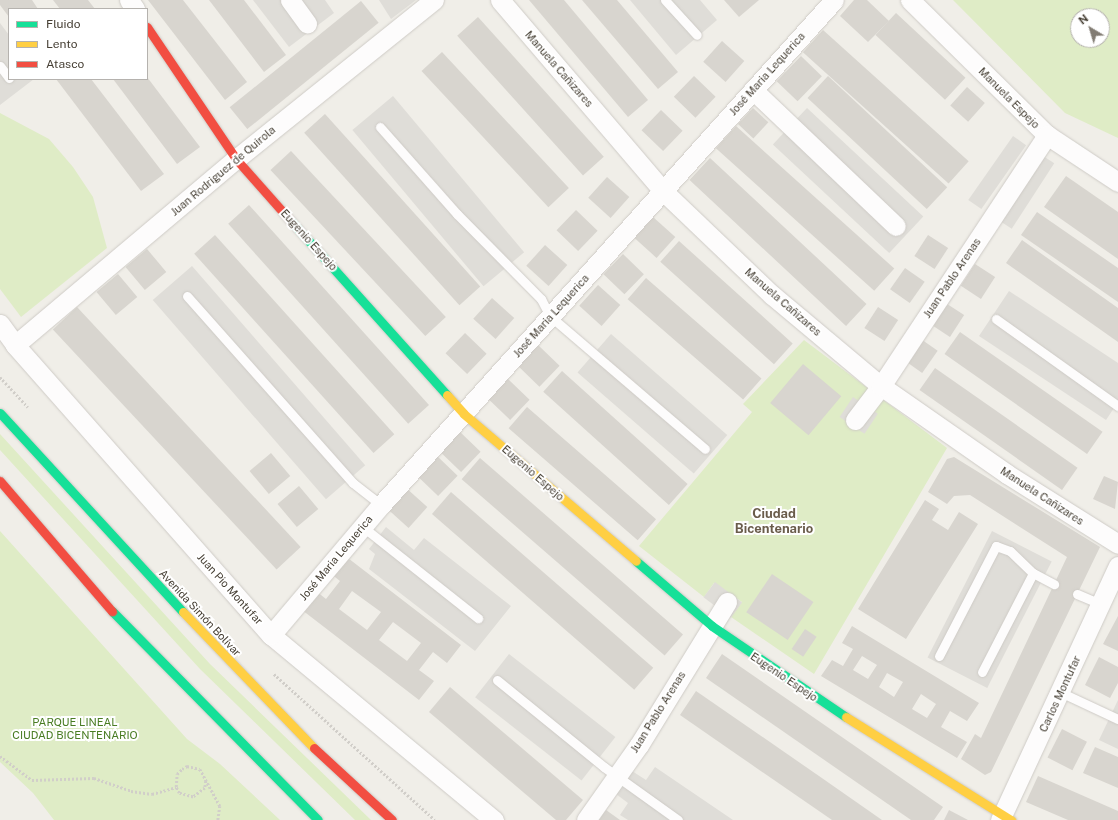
<!DOCTYPE html>
<html>
<head>
<meta charset="utf-8">
<style>
	body { margin:0 }
	#map { position:relative; width:1118px; height:820px; overflow:hidden; background:#f0eee8; font-family:"Public Sans",sans-serif }
	div>[style] { position:absolute }
	[style*='--x'] { left:calc(var(--x)*1px); top:calc(var(--y)*1px); width:calc(var(--w)*1px); rotate:calc(var(--a)*1deg) }
	.green>* { inset:0; background:#dfecc6 }
	.parking>* { inset:0; background:#dfddd8; transform-origin:0 0 }
	.building>* { inset:0; background:#d8d5cf; transform-origin:0 0 }
	.path>* { height:2.5px; margin-top:-1.25px; transform-origin:0; background:repeating-linear-gradient(90deg,#d1cec9 0 2px,transparent 0 4px) }
	.roads { filter:drop-shadow(0 0 1px #cecbc6) drop-shadow(0 0 1px #cecbc6) }
	.lane>* { height:9px; margin:-4.5px; padding:0 4.5px; transform-origin:4.5px; border-radius:4.5px; background:#fdfcfc }
	.street>* { height:19px; margin:-9.5px; padding:0 9.5px; transform-origin:9.5px; border-radius:9.5px; background:#fdfcfc }
	.fast>* { height:9px; margin:-4.5px; padding:0 4.5px; transform-origin:4.5px; border-radius:4.5px; background:#16e098 }
	.slow>* { height:9px; margin:-4.5px; padding:0 4.5px; transform-origin:4.5px; border-radius:4.5px; background:#ffcf43 }
	.jam>* { height:9px; margin:-4.5px; padding:0 4.5px; transform-origin:4.5px; border-radius:4.5px; background:#f24e42 }
	span { translate:-50% -50%; white-space:nowrap; text-align:center; line-height:1.15; -webkit-text-stroke:4px #fff; paint-order:stroke }
	.street-label { font-size:11px; color:#463f34 }
	.park-label { font-size:11px; color:#497c23 }
	.quarter-label { font-size:13px; color:#6a5c4b; font-weight:700 }
	.legend { position:absolute; left:8px; top:8px; width:140px; height:72px; box-sizing:border-box; background:#fff; border:1px solid #b5b2ae; margin:0; padding:5px 7px; list-style:none; font-size:12px; color:#463f34 }
	.legend li { display:flex; align-items:center; gap:8px; height:20px }
	.legend b { width:20px; border:1px solid #b5b2ae }
	.north { position:absolute; left:1070px; top:8px; width:40px; height:40px; box-sizing:border-box; background:#fff; border:1px solid #b5b2ae; border-radius:50%; rotate:322deg; font-size:11px; font-weight:700; line-height:16px; text-align:center; color:#463f34 }
	.north::after { content:''; display:block; margin:auto; width:14px; height:18px; background:#827c73; clip-path:polygon(50% 0,100% 100%,50% 72%,0 100%) }
</style>
</head>
<body>
<div id="map">
	<div class="green">
		<div style="clip-path:polygon(evenodd,953px 0,1118px 0,1118px 138px,1065px 113px,953px 0,1078px 16px,1102px 16px,1102px 40px,1078px 40px,1078px 16px)"></div>
		<div style="clip-path:polygon(0 113px,49px 139px,73px 167px,93px 197px,107px 248px,21px 317px,0 289px)"></div>
		<div style="clip-path:polygon(804px 340px,947px 448px,814px 674px,731px 617px,742px 602px,714px 583px,704px 597px,639px 546px,752px 412px,743px 404px)"></div>
		<div style="clip-path:polygon(0 434px,210px 664px,371px 820px,355px 820px,200px 669px,0 450px)"></div>
		<div style="clip-path:polygon(0 531px,187px 739px,220px 764px,280px 820px,54px 820px,33px 793px,0 762px)"></div>
	</div>
	<div class="parking">
		<div style="clip-path:polygon(253px 0,325px 0,334px 13px,289px 47px)"></div>
		<div style="clip-path:polygon(379px 0,416px 0,391px 19px)"></div>
		<div style="clip-path:polygon(630px 0,700px 0,717px 20px,676px 55px)"></div>
		<div style="clip-path:polygon(0 23px,9px 35px,9px 79px,34px 79px,0 105px)"></div>
		<div style="left:393px;top:96px;width:204px;height:53px;rotate:50deg"></div>
		<div style="left:807px;top:108px;width:159px;height:50px;rotate:43deg"></div>
		<div style="left:1013px;top:136px;width:16px;height:78px;rotate:35deg"></div>
		<div style="left:1040px;top:154px;width:17px;height:78px;rotate:33deg"></div>
		<div style="left:192px;top:266px;width:264px;height:52px;rotate:49deg"></div>
		<div style="clip-path:polygon(1009px 291px,1118px 363px,1118px 402px,1106px 420px,979px 336px)"></div>
		<div style="left:611px;top:334px;width:154px;height:51px;rotate:41deg"></div>
		<div style="left:853px;top:397px;width:30px;height:24px;rotate:34deg"></div>
		<div style="clip-path:polygon(386px 527px,414px 550px,424px 538px,511px 606px,475px 651px,369px 569px,375px 554px,369px 549px)"></div>
		<div style="left:992px;top:531px;width:67px;height:142px;rotate:27deg"></div>
		<div style="left:715px;top:582px;width:34px;height:19px;rotate:37deg"></div>
		<div style="left:509px;top:654px;width:135px;height:55px;rotate:38deg"></div>
		<div style="clip-path:polygon(1118px 700px,1118px 749px,1099px 740px)"></div>
		<div style="clip-path:polygon(655px 767px,733px 820px,628px 820px,620px 815px,628px 803px,616px 794px,632px 771px,646px 780px)"></div>
	</div>
	<div class="building">
		<div style="clip-path:polygon(0 0,32px 0,38px 9px,9px 9px,9px 17px,0 5px)"></div>
		<div style="clip-path:polygon(53px 0,88px 0,95px 9px,60px 9px)"></div>
		<div style="clip-path:polygon(148px 0,183px 0,247px 82px,225px 100px)"></div>
		<div style="clip-path:polygon(209px 0,244px 0,286px 55px,264px 72px)"></div>
		<div style="clip-path:polygon(529px 0,564px 0,648px 100px,628px 117px)"></div>
		<div style="clip-path:polygon(582px 0,617px 0,678px 72px,658px 89px)"></div>
		<div style="clip-path:polygon(724px 0,759px 0,739px 17px)"></div>
		<div style="clip-path:polygon(854px 0,867px 0,889px 21px,868px 42px,840px 16px)"></div>
		<div style="left:361px;top:1px;width:28px;height:169px;rotate:51deg"></div>
		<div style="left:896px;top:13px;width:95px;height:30px;rotate:43deg"></div>
		<div style="left:478px;top:17px;width:188px;height:28px;rotate:48deg"></div>
		<div style="left:823px;top:30px;width:196px;height:30px;rotate:42deg"></div>
		<div style="left:722px;top:41px;width:30px;height:28px;rotate:42deg"></div>
		<div style="left:442px;top:52px;width:186px;height:28px;rotate:47deg"></div>
		<div style="left:801px;top:56px;width:29px;height:35px;rotate:44deg"></div>
		<div style="left:694px;top:76px;width:30px;height:29px;rotate:44deg"></div>
		<div style="left:828px;top:76px;width:163px;height:30px;rotate:43deg"></div>
		<div style="clip-path:polygon(147px 77px,200px 147px,177px 164px,113px 79px)"></div>
		<div style="clip-path:polygon(56px 79px,91px 79px,164px 174px,141px 191px)"></div>
		<div style="left:967px;top:87px;width:24px;height:25px;rotate:42deg"></div>
		<div style="left:753px;top:108px;width:21px;height:22px;rotate:43deg"></div>
		<div style="left:661px;top:110px;width:30px;height:28px;rotate:44deg"></div>
		<div style="left:325px;top:114px;width:232px;height:28px;rotate:48deg"></div>
		<div style="left:736px;top:126px;width:213px;height:30px;rotate:42deg"></div>
		<div style="left:291px;top:151px;width:227px;height:28px;rotate:47deg"></div>
		<div style="left:710px;top:158px;width:214px;height:30px;rotate:43deg"></div>
		<div style="clip-path:polygon(1066px 176px,1118px 212px,1118px 259px,1044px 207px)"></div>
		<div style="left:607px;top:177px;width:30px;height:28px;rotate:42deg"></div>
		<div style="left:249px;top:205px;width:269px;height:28px;rotate:48deg"></div>
		<div style="left:576px;top:210px;width:30px;height:28px;rotate:44deg"></div>
		<div style="clip-path:polygon(1037px 212px,1118px 268px,1118px 302px,1021px 235px)"></div>
		<div style="left:653px;top:217px;width:30px;height:28px;rotate:42deg"></div>
		<div style="left:215px;top:235px;width:268px;height:28px;rotate:48deg"></div>
		<div style="left:928px;top:235px;width:24px;height:25px;rotate:33deg"></div>
		<div style="clip-path:polygon(1022px 240px,1118px 308px,1118px 342px,1006px 263px)"></div>
		<div style="left:679px;top:241px;width:153px;height:28px;rotate:42deg"></div>
		<div style="left:545px;top:245px;width:30px;height:28px;rotate:42deg"></div>
		<div style="left:147px;top:249px;width:30px;height:28px;rotate:50deg"></div>
		<div style="left:623px;top:254px;width:29px;height:28px;rotate:44deg"></div>
		<div style="left:975px;top:264px;width:24px;height:26px;rotate:33deg"></div>
		<div style="left:905px;top:268px;width:24px;height:26px;rotate:35deg"></div>
		<div style="left:118px;top:274px;width:30px;height:28px;rotate:50deg"></div>
		<div style="left:646px;top:278px;width:153px;height:28px;rotate:41deg"></div>
		<div style="left:598px;top:285px;width:30px;height:28px;rotate:42deg"></div>
		<div style="left:492px;top:298px;width:30px;height:28px;rotate:42deg"></div>
		<div style="left:944px;top:302px;width:24px;height:26px;rotate:33deg"></div>
		<div style="left:77px;top:307px;width:328px;height:33px;rotate:47deg"></div>
		<div style="left:878px;top:307px;width:24px;height:25px;rotate:33deg"></div>
		<div style="left:960px;top:332px;width:174px;height:27px;rotate:35deg"></div>
		<div style="left:465px;top:333px;width:30px;height:28px;rotate:44deg"></div>
		<div style="left:918px;top:337px;width:24px;height:27px;rotate:35deg"></div>
		<div style="left:538px;top:345px;width:30px;height:29px;rotate:44deg"></div>
		<div style="left:803px;top:364px;width:50px;height:51px;rotate:40deg"></div>
		<div style="left:935px;top:368px;width:174px;height:27px;rotate:35deg"></div>
		<div style="left:562px;top:371px;width:169px;height:28px;rotate:42deg"></div>
		<div style="left:508px;top:379px;width:30px;height:28px;rotate:44deg"></div>
		<div style="left:527px;top:407px;width:171px;height:28px;rotate:41deg"></div>
		<div style="left:459px;top:431px;width:30px;height:28px;rotate:44deg"></div>
		<div style="left:271px;top:453px;width:30px;height:28px;rotate:50deg"></div>
		<div style="left:436px;top:455px;width:30px;height:28px;rotate:44deg"></div>
		<div style="clip-path:polygon(954px 457px,1100px 547px,991px 772px,985px 775px,961px 759px,975px 734px,981px 738px,1067px 557px,970px 495px,954px 496px,947px 504px,928px 492px,947px 459px)"></div>
		<div style="left:480px;top:458px;width:269px;height:28px;rotate:41deg"></div>
		<div style="clip-path:polygon(1104px 476px,1118px 482px,1115px 509px,1093px 499px)"></div>
		<div style="left:299px;top:486px;width:30px;height:28px;rotate:50deg"></div>
		<div style="left:405px;top:487px;width:30px;height:28px;rotate:42deg"></div>
		<div style="left:451px;top:492px;width:268px;height:29px;rotate:41deg"></div>
		<div style="clip-path:polygon(925px 500px,939px 509px,932px 520px,948px 530px,959px 512px,978px 524px,906px 639px,858px 609px)"></div>
		<div style="clip-path:polygon(evenodd,344px 555px,461px 645px,447px 663px,433px 652px,419px 670px,434px 681px,419px 700px,302px 610px,316px 591px,326px 599px,340px 581px,330px 573px,344px 555px,352px 591px,381px 612px,367px 630px,339px 609px,352px 591px,344px 555px,393px 622px,421px 643px,407px 661px,379px 640px,393px 622px)"></div>
		<div style="left:772px;top:574px;width:50px;height:46px;rotate:34deg"></div>
		<div style="clip-path:polygon(1118px 616px,1118px 651px,1103px 644px)"></div>
		<div style="clip-path:polygon(evenodd,852px 626px,979px 703px,967px 721px,950px 711px,941px 727px,967px 742px,957px 758px,821px 676px,832px 660px,843px 666px,853px 649px,842px 643px,852px 626px,862px 656px,877px 665px,868px 679px,853px 670px,862px 656px,852px 626px,887px 673px,903px 682px,894px 697px,879px 687px,887px 673px,852px 626px,921px 694px,936px 704px,927px 718px,912px 709px,921px 694px)"></div>
		<div style="left:805px;top:629px;width:14px;height:24px;rotate:34deg"></div>
		<div style="clip-path:polygon(722px 654px,943px 807px,934px 820px,911px 820px,706px 678px)"></div>
		<div style="clip-path:polygon(1099px 657px,1118px 667px,1118px 683px,1110px 698px,1085px 685px)"></div>
		<div style="clip-path:polygon(450px 687px,583px 800px,566px 820px,556px 820px,429px 712px)"></div>
		<div style="clip-path:polygon(696px 691px,819px 776px,882px 820px,832px 820px,729px 749px,680px 715px)"></div>
		<div style="left:1062px;top:729px;width:28px;height:32px;rotate:27deg"></div>
		<div style="clip-path:polygon(1095px 747px,1118px 757px,1118px 788px,1083px 773px)"></div>
		<div style="clip-path:polygon(1038px 776px,1118px 811px,1118px 820px,1068px 820px,1026px 802px)"></div>
		<div style="clip-path:polygon(606px 810px,620px 820px,599px 820px)"></div>
		<div style="clip-path:polygon(949px 810px,968px 820px,944px 820px)"></div>
	</div>
	<div class="path">
		<div style="--x:0;--y:377;--w:41;--a:47"></div>
		<div style="--x:274;--y:674;--w:217;--a:42.2"></div>
		<div style="--x:0;--y:756;--w:40;--a:37"></div>
		<div style="--x:32;--y:780;--w:62;--a:-1.8"></div>
		<div style="--x:94;--y:778;--w:39;--a:19"></div>
		<div style="--x:131;--y:791;--w:21;--a:8"></div>
		<div style="--x:152;--y:794;--w:25;--a:-16"></div>
		<div style="--x:206;--y:781;--w:7;--a:98"></div>
		<div style="--x:205;--y:788;--w:15;--a:143"></div>
		<div style="--x:193;--y:797;--w:15;--a:-164"></div>
		<div style="--x:179;--y:793;--w:7;--a:-117"></div>
		<div style="--x:176;--y:787;--w:13;--a:-86"></div>
		<div style="--x:177;--y:774;--w:7;--a:-45"></div>
		<div style="--x:182;--y:769;--w:6;--a:-31"></div>
		<div style="--x:187;--y:766;--w:13;--a:13"></div>
		<div style="--x:200;--y:769;--w:42;--a:61.6"></div>
		<div style="--x:220;--y:806;--w:14;--a:98"></div>
	</div>
	<div class="roads">
		<div class="lane">
			<div style="--x:665;--y:0;--w:47;--a:47.6"></div>
			<div style="--x:0;--y:66;--w:15;--a:53"></div>
			<div style="--x:380;--y:127;--w:116;--a:48.5"></div>
			<div style="--x:457;--y:214;--w:120;--a:45.3"></div>
			<div style="--x:541;--y:299;--w:19;--a:62"></div>
			<div style="--x:550;--y:316;--w:204;--a:40.6"></div>
			<div style="--x:187;--y:296;--w:250;--a:48.4"></div>
			<div style="--x:353;--y:483;--w:36;--a:38"></div>
			<div style="--x:996;--y:319;--w:150;--a:35.5"></div>
			<div style="--x:363;--y:527;--w:147;--a:38.4"></div>
			<div style="--x:1077;--y:594;--w:26;--a:23"></div>
			<div style="--x:939;--y:656;--w:124;--a:-62.6"></div>
			<div style="--x:996;--y:546;--w:15;--a:20"></div>
			<div style="--x:1010;--y:551;--w:32;--a:44"></div>
			<div style="--x:1033;--y:573;--w:24;--a:28"></div>
			<div style="--x:982;--y:672;--w:111;--a:-62.7"></div>
			<div style="--x:497;--y:680;--w:138;--a:39.1"></div>
			<div style="--x:604;--y:767;--w:91;--a:35.6"></div>
			<div style="--x:1060;--y:692;--w:64;--a:25"></div>
		</div>
		<div class="street">
			<div style="--x:129;--y:0;--w:11;--a:56"></div>
			<div style="--x:290;--y:0;--w:29;--a:54"></div>
			<div style="--x:500;--y:0;--w:251;--a:49.5"></div>
			<div style="--x:663;--y:191;--w:151;--a:43.7"></div>
			<div style="--x:772;--y:295;--w:142;--a:39.9"></div>
			<div style="--x:881;--y:386;--w:154;--a:34.9"></div>
			<div style="--x:1007;--y:474;--w:131;--a:32.2"></div>
			<div style="--x:910;--y:0;--w:192;--a:44.6"></div>
			<div style="--x:1047;--y:135;--w:85;--a:33.5"></div>
			<div style="--x:753;--y:90;--w:197;--a:43.6"></div>
			<div style="--x:0;--y:324;--w:26;--a:54"></div>
			<div style="--x:15;--y:345;--w:387;--a:48.6"></div>
			<div style="--x:271;--y:635;--w:290;--a:39.7"></div>
			<div style="--x:15;--y:345;--w:289;--a:-40.1"></div>
			<div style="--x:236;--y:159;--w:254;--a:-38.8"></div>
			<div style="--x:855;--y:420;--w:43;--a:-52.6"></div>
			<div style="--x:881;--y:386;--w:301;--a:-56.5"></div>
			<div style="--x:271;--y:635;--w:170;--a:-49.8"></div>
			<div style="--x:381;--y:505;--w:678;--a:-48.11"></div>
			<div style="--x:586;--y:820;--w:92;--a:-54.8"></div>
			<div style="--x:639;--y:745;--w:168;--a:-58.4"></div>
			<div style="--x:1000;--y:820;--w:280;--a:-65.1"></div>
		</div>
		<div class="fast">
			<div style="--x:290;--y:220;--w:235;--a:48.1"></div>
			<div style="--x:0;--y:413;--w:270;--a:47.4"></div>
			<div style="--x:636;--y:561;--w:100;--a:40.5"></div>
			<div style="--x:712;--y:626;--w:162;--a:34.2"></div>
			<div style="--x:112;--y:611;--w:293;--a:45.4"></div>
		</div>
		<div class="slow">
			<div style="--x:447;--y:395;--w:25;--a:48"></div>
			<div style="--x:464;--y:414;--w:226;--a:40.5"></div>
			<div style="--x:183;--y:612;--w:189;--a:46.1"></div>
			<div style="--x:846;--y:717;--w:195;--a:32"></div>
		</div>
		<div class="jam">
			<div style="--x:147;--y:27;--w:159;--a:56"></div>
			<div style="--x:236;--y:159;--w:81;--a:48.5"></div>
			<div style="--x:0;--y:481;--w:172;--a:49.3"></div>
			<div style="--x:314;--y:748;--w:106;--a:42.7"></div>
		</div>
	</div>
	<div class="street-label">
		<span style="left:559px;top:69px;rotate:49deg">Manuela Cañizares</span>
		<span style="left:767px;top:74px;rotate:-48deg">José Maria Lequerica</span>
		<span style="left:1009px;top:98px;rotate:45deg">Manuela Espejo</span>
		<span style="left:223px;top:171px;rotate:-40deg">Juan Rodriguez de Quirola</span>
		<span style="left:309px;top:240px;rotate:48deg">Eugenio Espejo</span>
		<span style="left:952px;top:278px;rotate:-56deg">Juan Pablo Arenas</span>
		<span style="left:783px;top:302px;rotate:41deg">Manuela Cañizares</span>
		<span style="left:551px;top:316px;rotate:-48deg">José Maria Lequerica</span>
		<span style="left:533px;top:473px;rotate:41deg">Eugenio Espejo</span>
		<span style="left:1042px;top:496px;rotate:33deg">Manuela Cañizares</span>
		<span style="left:336px;top:558px;rotate:-50deg">José Maria Lequerica</span>
		<span style="left:230px;top:589px;rotate:48deg">Juan Pio Montufar</span>
		<span style="left:200px;top:613px;rotate:47deg">Avenida Simón Bolívar</span>
		<span style="left:784px;top:677px;rotate:34deg">Eugenio Espejo</span>
		<span style="left:1060px;top:694px;rotate:-65deg">Carlos Montufar</span>
		<span style="left:658px;top:712px;rotate:-58deg">Juan Pablo Arenas</span>
	</div>
	<div class="park-label">
		<span style="left:75px;top:729px">PARQUE LINEAL<br>CIUDAD BICENTENARIO</span>
	</div>
	<div class="quarter-label">
		<span style="left:774px;top:522px">Ciudad<br>Bicentenario</span>
	</div>
	<ul class="legend">
	<li><b style="height:5px;background:#16e098"></b>Fluido</li>
	<li><b style="height:5px;background:#ffcf43"></b>Lento</li>
	<li><b style="height:5px;background:#f24e42"></b>Atasco</li>
	</ul>
	<div class="north">N</div>
</div>
</body>
</html>
